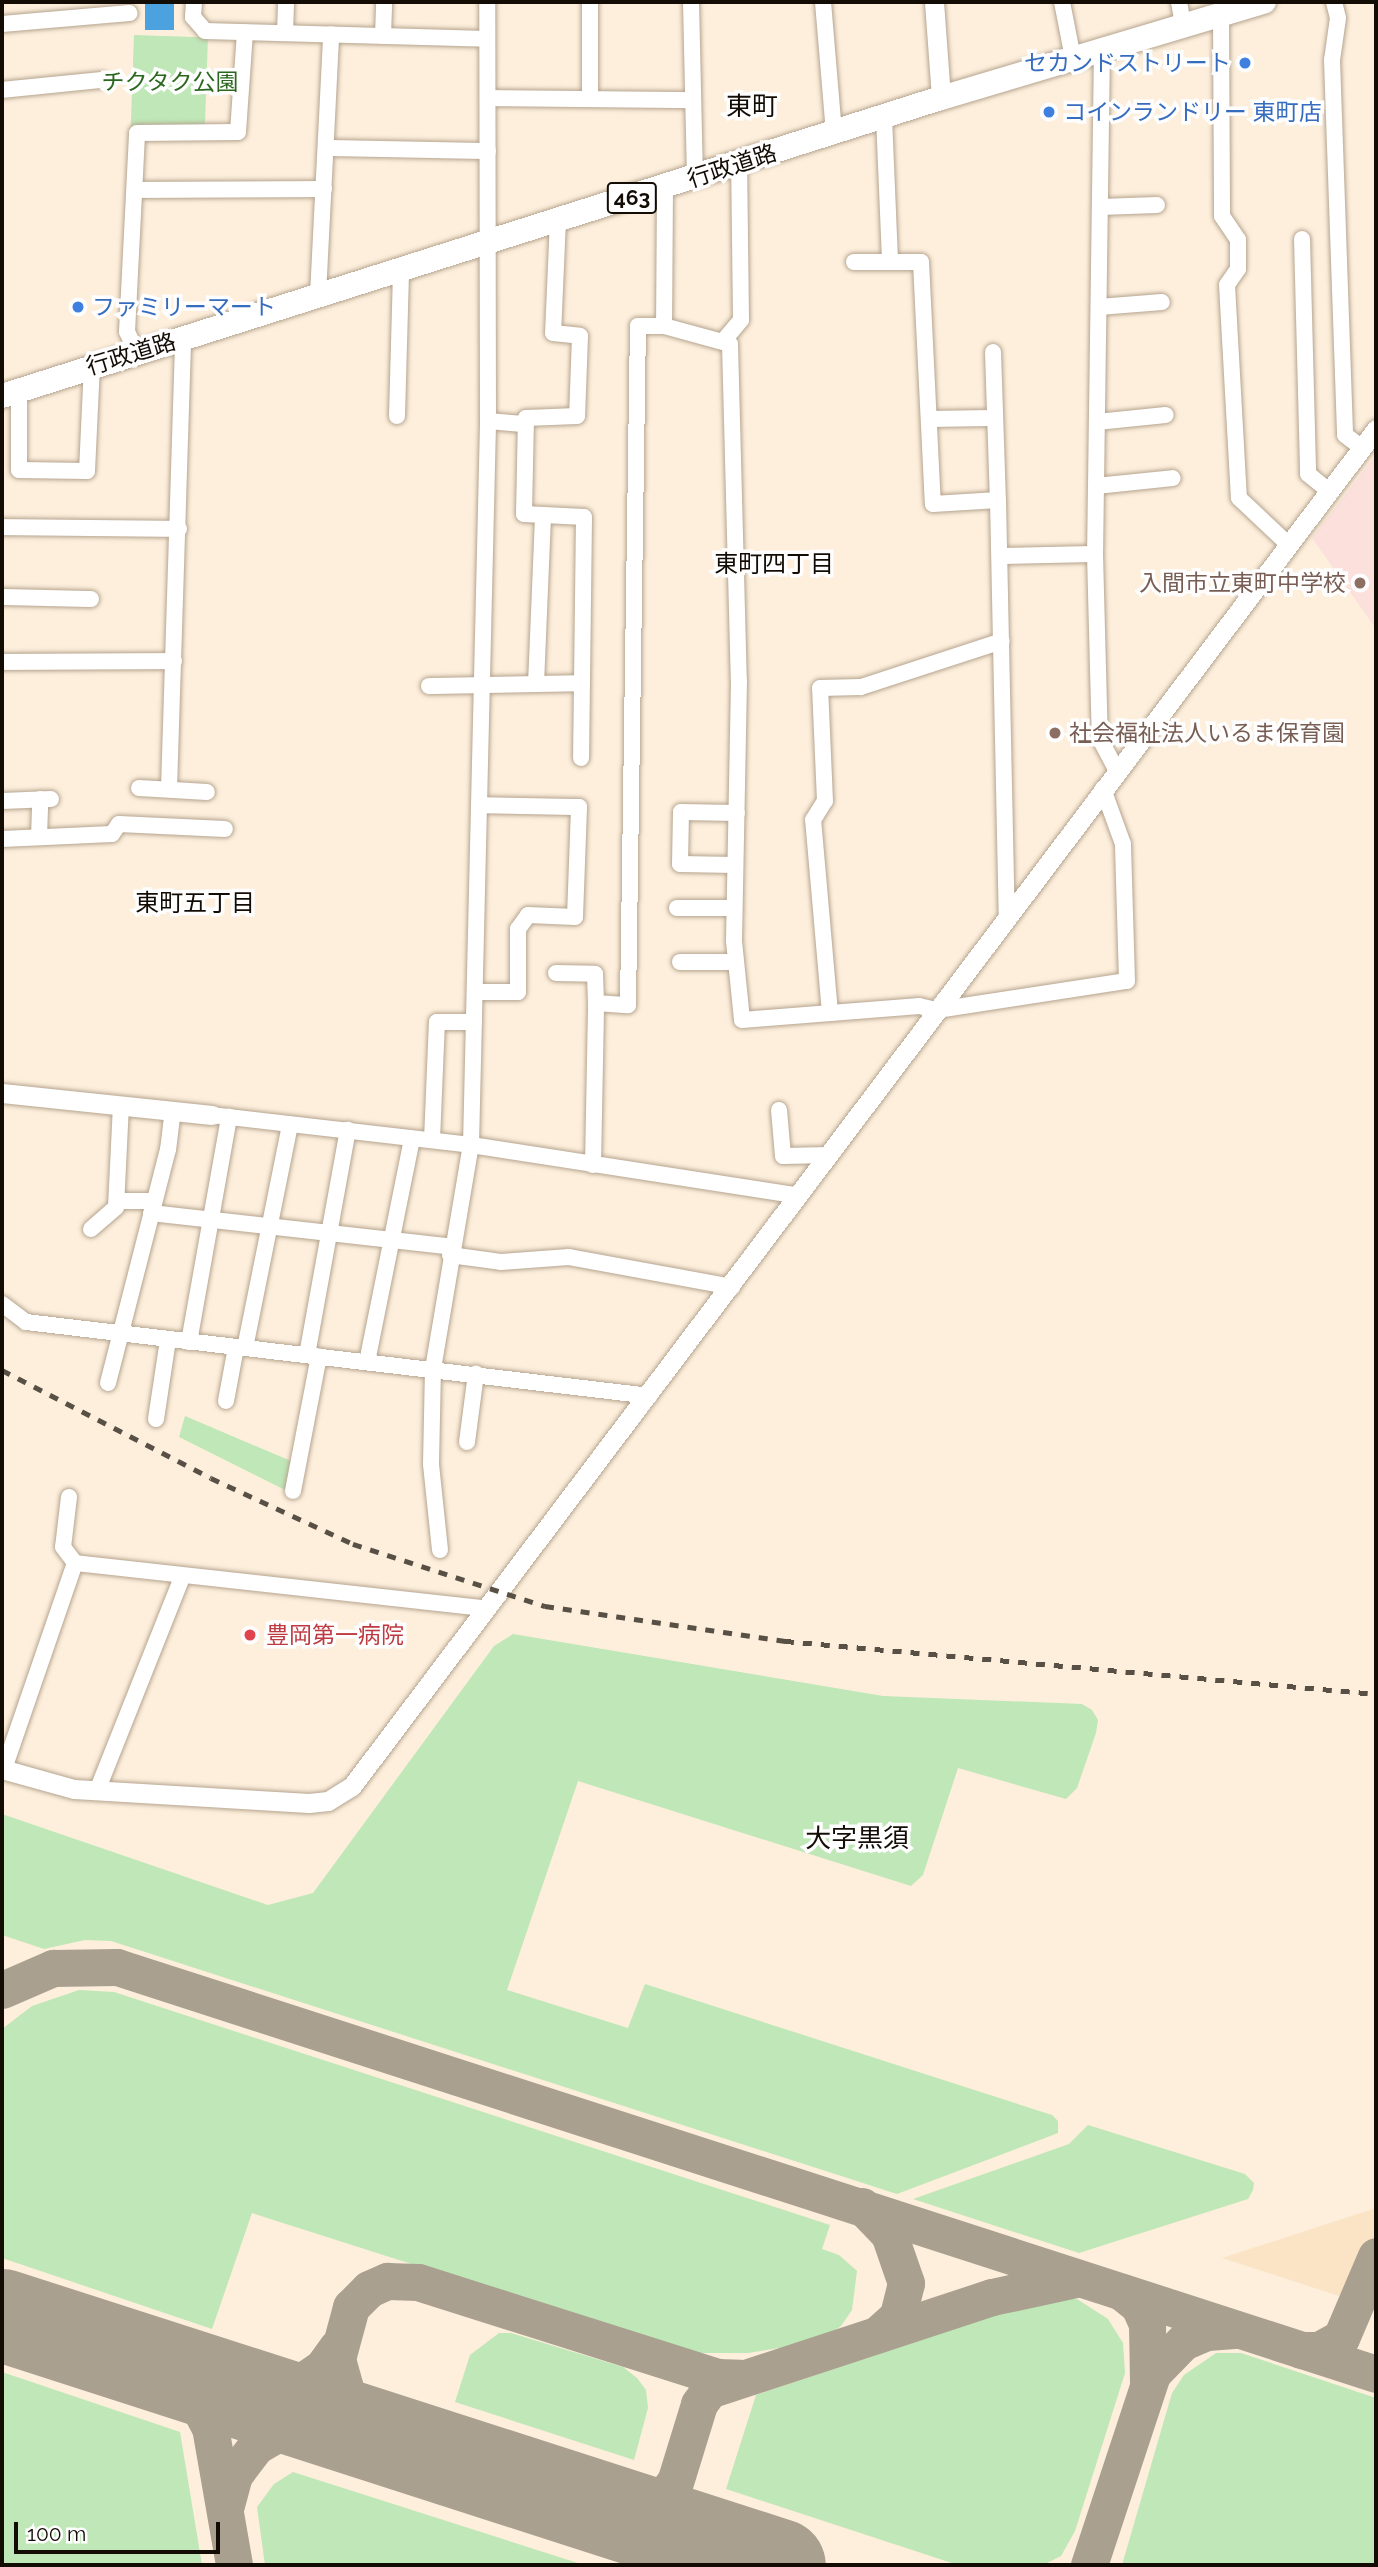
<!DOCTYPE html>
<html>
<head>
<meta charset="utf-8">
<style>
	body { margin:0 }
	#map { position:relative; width:1378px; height:2567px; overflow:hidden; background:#fdefdc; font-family:Raleway,"Noto Sans JP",sans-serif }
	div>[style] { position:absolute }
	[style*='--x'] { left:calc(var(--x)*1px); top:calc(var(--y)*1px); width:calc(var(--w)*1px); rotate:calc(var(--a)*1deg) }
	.built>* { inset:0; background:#fbe4c6 }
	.education>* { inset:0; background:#fbe0dc }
	.green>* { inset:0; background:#bfe7b7; transform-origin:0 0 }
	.water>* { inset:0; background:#4ba2de; transform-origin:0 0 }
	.taxiway>* { height:37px; margin:-18.5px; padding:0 18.5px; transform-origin:18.5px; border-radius:18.5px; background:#aaa090 }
	.runway>* { height:93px; margin:-46.5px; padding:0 46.5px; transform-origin:46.5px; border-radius:46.5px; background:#aaa090 }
	.roads { filter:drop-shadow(0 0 2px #b5a48f) drop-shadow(0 0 2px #b5a48f) }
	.minor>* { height:16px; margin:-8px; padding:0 8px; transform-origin:8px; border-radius:8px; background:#fff }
	.tertiary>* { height:19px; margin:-9.5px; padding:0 9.5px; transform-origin:9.5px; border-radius:9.5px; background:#fff }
	.trunk>* { height:24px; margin:-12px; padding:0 12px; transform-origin:12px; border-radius:12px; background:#fff }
	.rail>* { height:4.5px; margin-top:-2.25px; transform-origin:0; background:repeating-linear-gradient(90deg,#585045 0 9px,transparent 0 18px) }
	.dots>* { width:19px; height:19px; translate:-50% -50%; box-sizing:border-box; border:4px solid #fefefe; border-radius:50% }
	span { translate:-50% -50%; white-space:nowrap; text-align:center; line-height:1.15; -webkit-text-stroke:7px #fefefe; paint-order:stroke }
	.shield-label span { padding:2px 5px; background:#fefefe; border:2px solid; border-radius:5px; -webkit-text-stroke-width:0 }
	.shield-label { font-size:21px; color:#120c05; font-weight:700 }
	.shop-label { font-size:23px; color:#366cbe }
	.right { translate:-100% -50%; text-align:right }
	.left { translate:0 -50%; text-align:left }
	.park-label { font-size:23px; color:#2b671f }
	.street-label { font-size:23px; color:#120c05 }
	.education-label { font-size:23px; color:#785e54 }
	.health-label { font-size:23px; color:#be3a42 }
	.neighbourhood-label { font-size:24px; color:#120c05 }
	.quarter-label { font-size:26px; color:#120c05 }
	.frame { position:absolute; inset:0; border:4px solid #120c05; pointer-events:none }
	.scale { position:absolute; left:14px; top:2522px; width:206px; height:32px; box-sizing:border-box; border:4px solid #120c05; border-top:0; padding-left:9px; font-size:21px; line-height:24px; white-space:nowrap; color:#120c05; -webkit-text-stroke:5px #fefefe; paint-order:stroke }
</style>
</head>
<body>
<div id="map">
	<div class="built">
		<div style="clip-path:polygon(1376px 2208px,1376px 2308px,1222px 2258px)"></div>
	</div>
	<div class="education">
		<div style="clip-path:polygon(1376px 455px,1376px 629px,1312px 538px)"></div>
	</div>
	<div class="green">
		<div style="left:134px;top:35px;width:74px;height:92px;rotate:2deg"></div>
		<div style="clip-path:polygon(185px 1416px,298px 1464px,293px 1494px,179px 1437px)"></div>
		<div style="clip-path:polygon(513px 1634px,883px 1696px,1082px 1704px,1092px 1710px,1098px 1720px,1096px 1733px,1077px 1788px,1066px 1799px,958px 1768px,923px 1875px,911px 1886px,578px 1781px,507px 1990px,628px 2028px,645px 1984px,1052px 2115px,1058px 2121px,1058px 2133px,897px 2194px,111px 1941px,85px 1940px,44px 1949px,2px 1935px,2px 1814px,268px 1905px,313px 1893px,494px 1646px)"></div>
		<div style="clip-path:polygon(79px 1990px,114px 1992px,830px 2225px,822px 2249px,839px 2255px,857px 2271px,852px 2310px,841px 2326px,818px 2342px,748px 2353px,690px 2353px,252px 2213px,212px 2329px,2px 2258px,2px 2029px,32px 2006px)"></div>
		<div style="clip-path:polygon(1088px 2125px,1245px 2174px,1254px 2183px,1253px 2190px,1248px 2199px,1079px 2253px,913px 2199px,1069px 2144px)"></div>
		<div style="clip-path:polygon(1047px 2297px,1077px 2299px,1108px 2319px,1123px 2343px,1125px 2373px,1075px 2531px,1061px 2556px,1043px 2565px,958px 2565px,726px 2489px,756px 2395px)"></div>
		<div style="clip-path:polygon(499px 2333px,511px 2333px,623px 2367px,637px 2378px,646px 2390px,648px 2408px,634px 2460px,455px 2402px,470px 2355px)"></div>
		<div style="clip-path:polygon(1216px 2353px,1241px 2353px,1376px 2398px,1376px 2565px,1122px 2565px,1172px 2393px,1184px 2375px)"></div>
		<div style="clip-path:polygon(2px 2372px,180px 2432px,202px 2565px,2px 2565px)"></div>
		<div style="clip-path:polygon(293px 2472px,584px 2565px,265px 2565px,257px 2507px,274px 2484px)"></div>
	</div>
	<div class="water">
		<div style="left:145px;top:2px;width:29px;height:28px"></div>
	</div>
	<div class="taxiway">
		<div style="--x:2;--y:1990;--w:56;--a:-23.3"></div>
		<div style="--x:53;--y:1968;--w:64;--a:-0.9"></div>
		<div style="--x:117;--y:1967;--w:1323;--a:17.91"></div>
		<div style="--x:862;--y:2206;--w:39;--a:46"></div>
		<div style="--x:889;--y:2234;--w:52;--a:70.9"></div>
		<div style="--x:906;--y:2283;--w:34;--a:104"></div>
		<div style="--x:898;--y:2316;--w:27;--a:138"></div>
		<div style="--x:1122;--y:2292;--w:22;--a:39"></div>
		<div style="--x:1139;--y:2306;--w:20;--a:66"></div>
		<div style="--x:1147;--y:2324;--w:60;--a:89"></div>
		<div style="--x:1301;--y:2350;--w:18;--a:0"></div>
		<div style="--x:1319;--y:2350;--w:25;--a:-29"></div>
		<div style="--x:1341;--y:2338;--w:89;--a:-66.9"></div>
		<div style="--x:162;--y:2367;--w:38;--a:41"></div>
		<div style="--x:191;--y:2392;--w:40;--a:62"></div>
		<div style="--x:210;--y:2427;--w:140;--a:80.1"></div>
		<div style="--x:250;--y:2395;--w:56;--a:-15.5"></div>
		<div style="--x:304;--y:2380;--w:22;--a:-34"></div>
		<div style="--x:322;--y:2368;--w:26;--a:-54"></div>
		<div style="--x:389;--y:2440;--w:55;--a:-136.5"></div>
		<div style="--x:349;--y:2402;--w:45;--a:-105.6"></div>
		<div style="--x:337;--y:2359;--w:54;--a:-74.9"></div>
		<div style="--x:351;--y:2307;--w:25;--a:-45"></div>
		<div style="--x:369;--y:2289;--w:20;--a:-24"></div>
		<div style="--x:387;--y:2281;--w:31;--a:2"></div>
		<div style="--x:418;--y:2282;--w:314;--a:17.6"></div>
		<div style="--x:717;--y:2377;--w:23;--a:2"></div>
		<div style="--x:226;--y:2505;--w:31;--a:-75"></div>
		<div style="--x:234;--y:2475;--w:36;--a:-53"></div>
		<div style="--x:256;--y:2446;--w:28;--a:-30"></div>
		<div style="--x:280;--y:2432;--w:47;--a:-16.1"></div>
		<div style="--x:623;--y:2515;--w:35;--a:-15"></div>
		<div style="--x:657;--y:2506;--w:29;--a:-54"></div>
		<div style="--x:691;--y:2537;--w:23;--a:-130"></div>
		<div style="--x:676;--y:2519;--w:27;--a:-98"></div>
		<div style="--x:672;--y:2492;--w:92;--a:-72.9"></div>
		<div style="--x:699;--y:2404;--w:17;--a:-54"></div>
		<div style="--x:709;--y:2390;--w:298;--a:-18.2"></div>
		<div style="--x:992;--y:2297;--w:86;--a:-12.1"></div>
		<div style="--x:1089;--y:2565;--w:201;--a:-71.7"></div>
		<div style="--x:1152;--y:2374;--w:45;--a:-45.9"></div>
		<div style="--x:1183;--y:2342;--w:26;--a:-23"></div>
		<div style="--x:1207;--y:2332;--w:27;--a:-4"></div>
	</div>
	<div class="runway">
		<div style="--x:2;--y:2315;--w:816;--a:17.84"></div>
	</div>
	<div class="roads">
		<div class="minor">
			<div style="--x:194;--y:2;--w:15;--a:94"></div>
			<div style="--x:193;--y:17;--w:18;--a:49"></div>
			<div style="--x:205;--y:31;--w:282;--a:1.6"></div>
			<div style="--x:691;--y:2;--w:176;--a:88.7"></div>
			<div style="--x:823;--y:2;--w:131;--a:85.2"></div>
			<div style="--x:1062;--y:2;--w:57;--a:78.9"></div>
			<div style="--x:1179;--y:2;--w:23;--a:80"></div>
			<div style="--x:1334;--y:2;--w:16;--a:76"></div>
			<div style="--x:1338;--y:18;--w:42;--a:98.1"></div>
			<div style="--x:1332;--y:60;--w:375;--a:88"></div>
			<div style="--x:1345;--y:435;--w:21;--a:37"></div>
			<div style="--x:1221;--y:14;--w:202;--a:89.7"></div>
			<div style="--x:1222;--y:216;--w:29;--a:56"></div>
			<div style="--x:1238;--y:240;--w:29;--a:90"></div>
			<div style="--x:1238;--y:269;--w:19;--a:125"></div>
			<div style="--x:1227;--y:285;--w:213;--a:86.8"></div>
			<div style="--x:1239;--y:498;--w:70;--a:43.3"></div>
			<div style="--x:2;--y:24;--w:128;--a:-4.9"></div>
			<div style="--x:285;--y:33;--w:31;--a:-88"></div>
			<div style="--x:383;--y:36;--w:34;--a:-88"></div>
			<div style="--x:1102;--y:49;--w:505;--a:90.79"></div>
			<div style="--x:1095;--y:554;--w:185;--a:88.5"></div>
			<div style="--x:1100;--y:739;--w:36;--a:62"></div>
			<div style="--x:2;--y:90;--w:100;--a:-5.8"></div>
			<div style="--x:489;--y:98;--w:204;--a:0.6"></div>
			<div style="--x:590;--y:99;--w:97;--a:-90"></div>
			<div style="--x:884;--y:117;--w:145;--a:87.6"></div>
			<div style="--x:326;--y:148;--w:162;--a:1.1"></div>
			<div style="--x:665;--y:188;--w:138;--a:90.4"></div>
			<div style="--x:664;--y:326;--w:68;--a:15.3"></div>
			<div style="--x:730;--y:344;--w:337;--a:88.5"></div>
			<div style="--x:739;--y:681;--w:260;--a:91.1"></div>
			<div style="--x:734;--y:941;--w:79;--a:84.2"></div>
			<div style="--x:742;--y:1020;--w:178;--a:-4.5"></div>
			<div style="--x:919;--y:1006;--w:18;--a:13"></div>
			<div style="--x:937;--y:1010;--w:192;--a:-8.7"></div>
			<div style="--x:1127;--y:981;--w:137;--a:-91.7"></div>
			<div style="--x:1123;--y:844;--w:59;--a:-110"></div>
			<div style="--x:135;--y:190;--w:189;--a:-0.3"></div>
			<div style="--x:1100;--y:207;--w:57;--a:-2"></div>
			<div style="--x:558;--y:220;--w:113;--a:92.5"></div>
			<div style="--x:553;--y:333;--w:27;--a:6"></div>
			<div style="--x:580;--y:336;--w:80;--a:92.1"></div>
			<div style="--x:577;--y:416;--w:51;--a:177.8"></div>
			<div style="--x:526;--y:418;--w:96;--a:91.2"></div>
			<div style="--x:524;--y:514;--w:60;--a:2.9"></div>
			<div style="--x:584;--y:517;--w:241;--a:90.7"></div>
			<div style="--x:1302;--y:239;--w:235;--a:88.5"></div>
			<div style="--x:1308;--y:474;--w:28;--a:39"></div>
			<div style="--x:854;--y:262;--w:67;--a:0"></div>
			<div style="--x:921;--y:262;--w:242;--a:87.2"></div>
			<div style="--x:933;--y:504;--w:65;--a:-3.5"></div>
			<div style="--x:998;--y:500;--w:418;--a:88.8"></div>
			<div style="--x:318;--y:295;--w:261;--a:-87.1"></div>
			<div style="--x:1099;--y:307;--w:63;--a:-4.5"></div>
			<div style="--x:725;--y:339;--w:25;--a:-50"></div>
			<div style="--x:741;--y:320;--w:156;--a:-90.7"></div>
			<div style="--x:136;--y:351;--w:21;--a:-115"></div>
			<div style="--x:127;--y:332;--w:199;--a:-87.1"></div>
			<div style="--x:137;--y:133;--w:101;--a:-0.6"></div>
			<div style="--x:238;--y:132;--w:100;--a:-86"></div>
			<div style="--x:993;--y:352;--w:148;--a:88.1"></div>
			<div style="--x:19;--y:390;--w:80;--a:90"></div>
			<div style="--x:19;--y:470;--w:68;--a:0.8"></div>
			<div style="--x:87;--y:471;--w:105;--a:-87.3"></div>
			<div style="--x:397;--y:416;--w:147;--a:-88.4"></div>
			<div style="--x:929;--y:419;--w:66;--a:-0.9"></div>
			<div style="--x:488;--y:421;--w:38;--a:5"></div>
			<div style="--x:1097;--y:422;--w:69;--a:-5.8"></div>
			<div style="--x:1096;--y:486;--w:77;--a:-5.9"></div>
			<div style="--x:2;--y:527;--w:177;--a:0.6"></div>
			<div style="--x:1000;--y:556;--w:95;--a:-1.2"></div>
			<div style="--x:2;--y:597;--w:89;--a:1.3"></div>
			<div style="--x:2;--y:662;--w:172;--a:-0.3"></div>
			<div style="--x:536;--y:684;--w:169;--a:-87.6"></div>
			<div style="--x:429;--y:686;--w:153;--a:-1.1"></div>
			<div style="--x:139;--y:788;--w:68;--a:3.4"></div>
			<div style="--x:169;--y:789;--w:451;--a:-88.2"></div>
			<div style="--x:2;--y:801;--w:49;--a:-2.3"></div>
			<div style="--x:39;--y:837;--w:38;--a:-88"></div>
			<div style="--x:2;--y:839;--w:110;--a:-2.6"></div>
			<div style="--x:112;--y:834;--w:12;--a:-55"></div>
			<div style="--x:119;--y:824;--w:106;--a:2.7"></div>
			<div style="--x:735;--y:865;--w:55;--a:-179"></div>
			<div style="--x:680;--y:864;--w:52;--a:-88.9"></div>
			<div style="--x:681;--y:812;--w:56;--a:1"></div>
			<div style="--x:677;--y:908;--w:57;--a:0"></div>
			<div style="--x:680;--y:962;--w:56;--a:0"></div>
			<div style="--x:556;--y:973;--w:39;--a:1"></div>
			<div style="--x:595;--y:974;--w:29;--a:88"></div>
			<div style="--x:596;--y:1003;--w:32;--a:4"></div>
			<div style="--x:628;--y:1005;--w:679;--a:-89.16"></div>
			<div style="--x:638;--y:326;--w:26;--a:0"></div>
			<div style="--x:475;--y:992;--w:43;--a:0"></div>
			<div style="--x:518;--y:992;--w:63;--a:-90"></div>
			<div style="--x:518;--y:929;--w:17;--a:-54"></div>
			<div style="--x:528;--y:915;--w:47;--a:2.4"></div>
			<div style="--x:575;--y:917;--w:110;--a:-87.9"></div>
			<div style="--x:579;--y:807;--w:100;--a:-178.9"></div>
			<div style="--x:830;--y:1013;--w:194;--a:-95"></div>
			<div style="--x:813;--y:820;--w:22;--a:-58"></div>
			<div style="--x:825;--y:801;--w:113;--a:-92.5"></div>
			<div style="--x:820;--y:688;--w:41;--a:-1.4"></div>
			<div style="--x:861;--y:687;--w:148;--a:-18.1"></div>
			<div style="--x:779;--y:1110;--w:46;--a:85"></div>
			<div style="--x:783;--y:1156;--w:47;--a:-1.2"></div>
			<div style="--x:212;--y:1115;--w:261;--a:6.6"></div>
			<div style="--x:471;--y:1145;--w:332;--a:8.8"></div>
			<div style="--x:432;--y:1140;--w:118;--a:-87.6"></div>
			<div style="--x:437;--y:1022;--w:37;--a:0"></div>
			<div style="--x:593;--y:1165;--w:162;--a:-88.9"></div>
			<div style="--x:117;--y:1201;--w:37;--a:0"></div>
			<div style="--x:151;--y:1213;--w:303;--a:6.4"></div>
			<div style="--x:91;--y:1229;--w:33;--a:-41"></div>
			<div style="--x:116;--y:1207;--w:101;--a:-87.2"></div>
			<div style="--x:450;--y:1255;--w:51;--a:7.8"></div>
			<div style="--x:501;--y:1262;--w:68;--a:-4.2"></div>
			<div style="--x:569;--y:1257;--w:166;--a:10.4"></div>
			<div style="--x:2;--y:1304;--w:30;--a:37"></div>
			<div style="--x:26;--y:1322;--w:628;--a:6.76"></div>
			<div style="--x:189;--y:1342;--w:229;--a:-79.9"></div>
			<div style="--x:245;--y:1348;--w:228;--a:-78.6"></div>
			<div style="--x:307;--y:1355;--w:229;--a:-79.7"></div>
			<div style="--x:367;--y:1362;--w:228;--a:-78.6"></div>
			<div style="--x:108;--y:1383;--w:241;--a:-75.6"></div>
			<div style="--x:168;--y:1150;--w:39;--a:-83"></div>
			<div style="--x:226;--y:1401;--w:55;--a:-79.5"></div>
			<div style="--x:156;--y:1419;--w:80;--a:-81.4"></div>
			<div style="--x:467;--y:1442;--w:69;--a:-82.5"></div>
			<div style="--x:293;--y:1491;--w:137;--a:-79.1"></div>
			<div style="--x:69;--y:1497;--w:50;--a:96.8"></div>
			<div style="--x:63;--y:1547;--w:20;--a:53"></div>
			<div style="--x:75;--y:1563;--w:412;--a:6.3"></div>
			<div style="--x:440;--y:1550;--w:86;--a:-96"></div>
			<div style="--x:431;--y:1464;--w:95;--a:-88.8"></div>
			<div style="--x:433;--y:1369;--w:227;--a:-80.4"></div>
			<div style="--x:471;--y:1145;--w:724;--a:-88.65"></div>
			<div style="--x:488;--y:421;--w:419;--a:-90.1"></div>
			<div style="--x:4;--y:1769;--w:218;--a:-71"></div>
			<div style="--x:97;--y:1791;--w:230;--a:-68.3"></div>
		</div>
		<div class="tertiary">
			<div style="--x:934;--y:2;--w:96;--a:85.8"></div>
			<div style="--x:2;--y:1093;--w:211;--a:6"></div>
			<div style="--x:2;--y:1769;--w:75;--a:15.5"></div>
			<div style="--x:74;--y:1789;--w:235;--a:3.4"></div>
			<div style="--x:309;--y:1803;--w:19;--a:-6"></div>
			<div style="--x:328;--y:1801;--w:28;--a:-32"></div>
			<div style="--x:352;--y:1786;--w:1700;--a:-52.96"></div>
		</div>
		<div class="trunk">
			<div style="--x:2;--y:396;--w:985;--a:-17.61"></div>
			<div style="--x:941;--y:98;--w:337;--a:-16.6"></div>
		</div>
	</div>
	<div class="rail">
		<div style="--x:2;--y:1370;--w:235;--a:27.3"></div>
		<div style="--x:211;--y:1478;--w:157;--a:24.9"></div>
		<div style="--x:353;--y:1544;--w:202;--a:17.9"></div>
		<div style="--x:545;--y:1606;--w:243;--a:8.3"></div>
		<div style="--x:785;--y:1641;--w:593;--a:5.12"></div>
	</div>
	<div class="dots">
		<div style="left:1245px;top:63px;background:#3f7fe0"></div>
		<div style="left:1049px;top:112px;background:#3f7fe0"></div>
		<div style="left:78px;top:307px;background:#3f7fe0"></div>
		<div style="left:1360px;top:583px;background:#8d6e63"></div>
		<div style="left:1055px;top:733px;background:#8d6e63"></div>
		<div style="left:250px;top:1635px;background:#e0444e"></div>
	</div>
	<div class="shield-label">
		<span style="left:632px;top:198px">463</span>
	</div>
	<div class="shop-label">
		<span class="right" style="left:1231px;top:63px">セカンドストリート</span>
		<span class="left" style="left:1063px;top:112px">コインランドリー 東町店</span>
		<span class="left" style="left:92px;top:307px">ファミリーマート</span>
	</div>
	<div class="park-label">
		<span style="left:170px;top:82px">チクタク公園</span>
	</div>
	<div class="street-label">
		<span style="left:732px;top:166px;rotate:-18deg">行政道路</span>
		<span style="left:131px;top:354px;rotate:-17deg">行政道路</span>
	</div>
	<div class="education-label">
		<span class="right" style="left:1346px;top:583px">入間市立東町中学校</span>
		<span class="left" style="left:1069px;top:733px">社会福祉法人いるま保育園</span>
	</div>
	<div class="health-label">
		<span class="left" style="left:266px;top:1635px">豊岡第一病院</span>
	</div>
	<div class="neighbourhood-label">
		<span style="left:774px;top:564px">東町四丁目</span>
		<span style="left:195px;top:903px">東町五丁目</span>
	</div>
	<div class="quarter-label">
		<span style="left:752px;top:107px">東町</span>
		<span style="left:857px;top:1839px">大字黒須</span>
	</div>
	<div class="frame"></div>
	<div class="scale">100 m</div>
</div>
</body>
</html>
